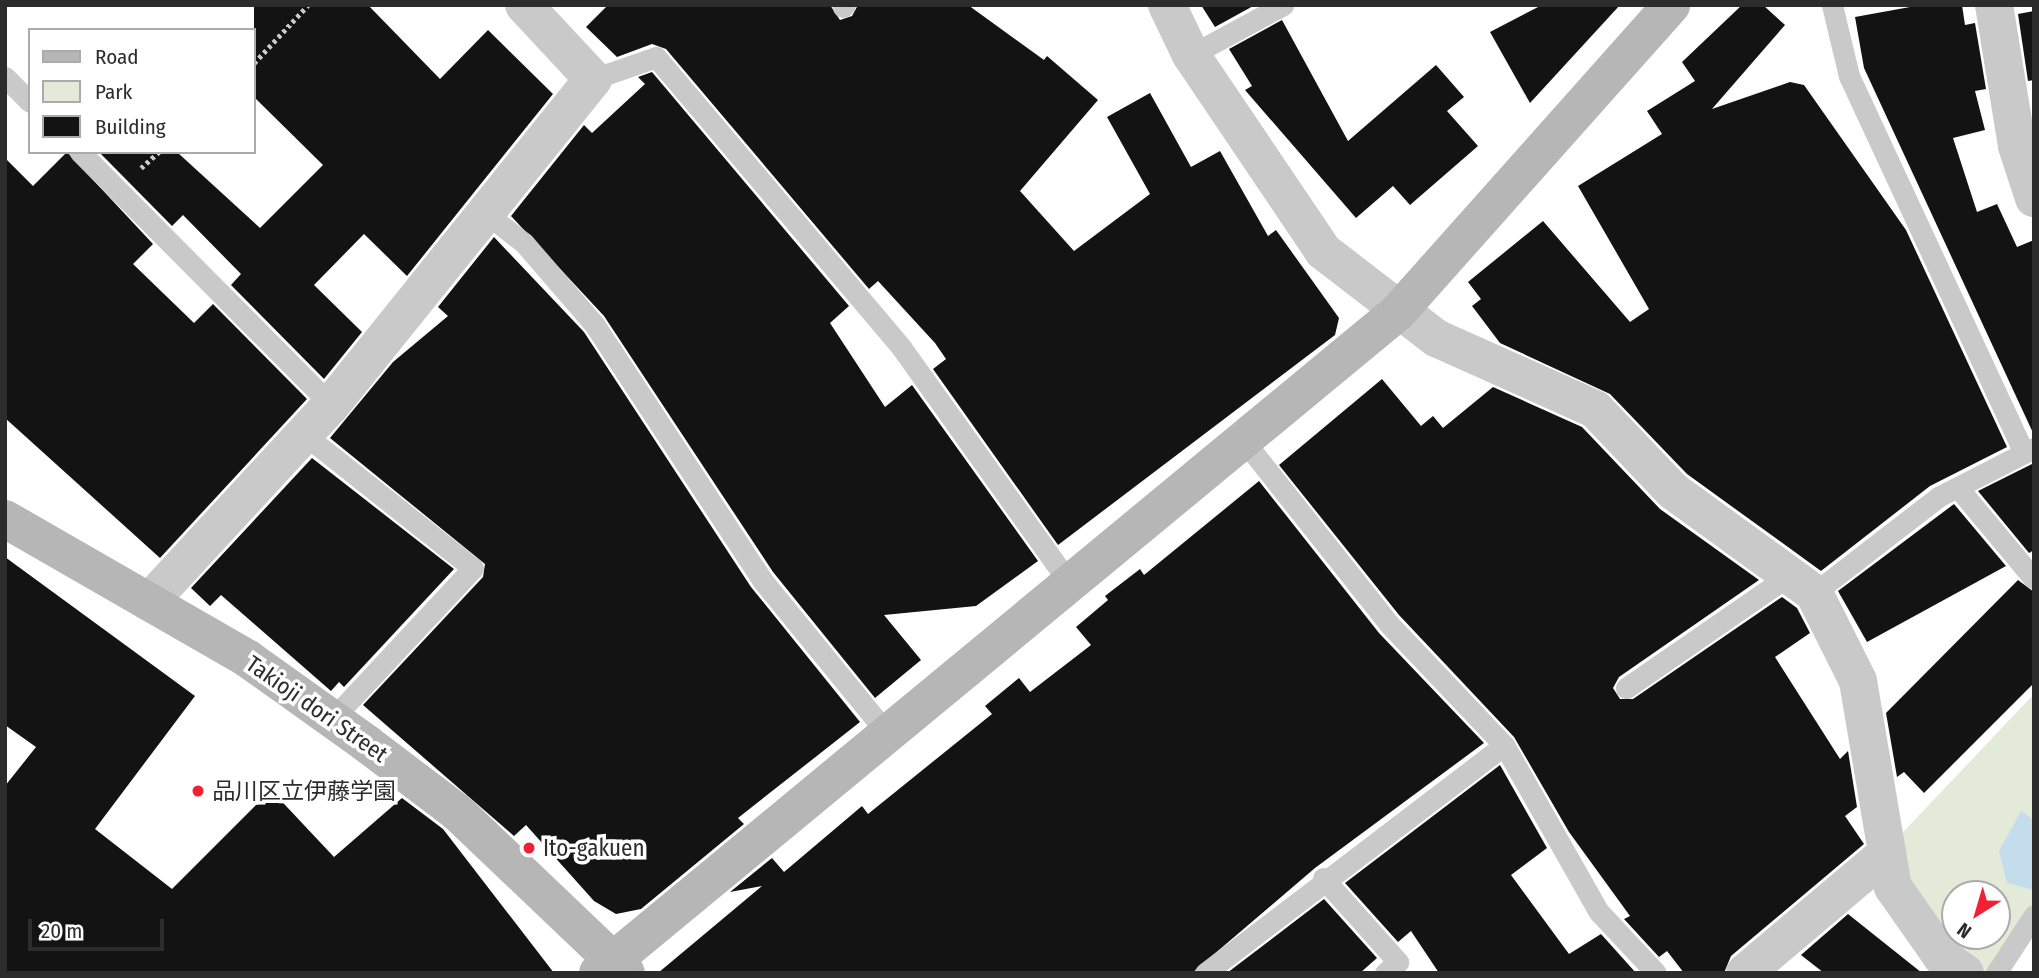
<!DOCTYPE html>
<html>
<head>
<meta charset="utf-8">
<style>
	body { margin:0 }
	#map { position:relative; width:2039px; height:978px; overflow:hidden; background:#fff; font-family:"Fira Sans Condensed","Noto Sans JP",sans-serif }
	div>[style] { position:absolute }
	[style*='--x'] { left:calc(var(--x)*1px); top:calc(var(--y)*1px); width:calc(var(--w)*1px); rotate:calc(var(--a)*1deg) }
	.green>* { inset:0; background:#e3ebd8 }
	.water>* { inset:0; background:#c3dded }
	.building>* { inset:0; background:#131313 }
	.path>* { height:4.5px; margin-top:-2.25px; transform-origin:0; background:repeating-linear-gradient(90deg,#c9c9c9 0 3.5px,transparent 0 7px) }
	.lane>* { height:21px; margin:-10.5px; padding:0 10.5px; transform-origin:10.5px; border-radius:10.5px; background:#c9c9c9 }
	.street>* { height:38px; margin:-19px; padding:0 19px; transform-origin:19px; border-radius:19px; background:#c9c9c9 }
	.secondary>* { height:38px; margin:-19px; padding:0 19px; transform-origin:19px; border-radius:19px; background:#b6b6b6 }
	.dots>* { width:19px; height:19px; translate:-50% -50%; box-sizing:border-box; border:4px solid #fff; border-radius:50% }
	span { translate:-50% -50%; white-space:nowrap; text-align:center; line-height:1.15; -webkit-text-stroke:7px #fff; paint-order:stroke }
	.street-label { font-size:23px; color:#2c2c2c }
	.poi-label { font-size:23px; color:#2c2c2c }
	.left { translate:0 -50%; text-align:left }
	.frame { position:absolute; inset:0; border:7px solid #2c2c2c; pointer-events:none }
	.legend { position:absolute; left:28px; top:28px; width:228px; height:126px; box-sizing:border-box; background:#fff; border:2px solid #ababab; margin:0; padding:9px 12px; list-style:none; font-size:21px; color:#2c2c2c }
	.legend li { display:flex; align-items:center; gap:14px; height:35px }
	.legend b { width:35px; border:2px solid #ababab }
	.north { position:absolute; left:1941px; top:880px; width:70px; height:70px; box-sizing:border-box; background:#fff; border:2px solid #ababab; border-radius:50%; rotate:217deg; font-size:19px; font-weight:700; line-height:28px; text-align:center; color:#2c2c2c }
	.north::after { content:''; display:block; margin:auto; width:24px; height:32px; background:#f12133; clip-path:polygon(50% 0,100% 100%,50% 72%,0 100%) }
	.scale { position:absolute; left:28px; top:919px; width:136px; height:32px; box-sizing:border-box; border:4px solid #2c2c2c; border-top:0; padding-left:9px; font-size:21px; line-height:24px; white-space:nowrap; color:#2c2c2c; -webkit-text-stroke:5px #fff; paint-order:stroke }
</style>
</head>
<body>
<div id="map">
	<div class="green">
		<div style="clip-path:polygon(evenodd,2034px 694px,2034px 910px,1996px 973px,1965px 973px,1887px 849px,2034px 694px,1955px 894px,1997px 894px,1997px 936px,1955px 936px,1955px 894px)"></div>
	</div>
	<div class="water">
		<div style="clip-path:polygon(2021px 811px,2034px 820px,2034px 890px,2007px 883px,1999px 851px)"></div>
	</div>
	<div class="building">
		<div style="clip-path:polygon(254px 5px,368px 5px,440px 79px,488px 30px,553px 94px,407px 276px,364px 234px,314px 285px,362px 332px,324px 379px,231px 285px,241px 274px,183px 215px,172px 226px,99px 152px,177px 152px,260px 228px,323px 165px,254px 97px)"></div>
		<div style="clip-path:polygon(608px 5px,830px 5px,840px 20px,852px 16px,858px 5px,968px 5px,1044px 60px,1047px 56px,1098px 100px,1020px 191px,1074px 251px,1150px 194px,1107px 117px,1150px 93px,1191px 167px,1220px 151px,1268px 236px,1276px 230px,1339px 318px,1335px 335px,1058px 545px,933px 369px,946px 359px,935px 343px,878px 281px,869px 289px,666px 49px,652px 44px,617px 57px,586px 27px)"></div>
		<div style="clip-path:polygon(1201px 5px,1255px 5px,1215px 27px)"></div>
		<div style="clip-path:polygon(1542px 5px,1620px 5px,1530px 103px,1490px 32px)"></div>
		<div style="clip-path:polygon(1742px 5px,1763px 5px,1785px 25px,1712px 109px,1790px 82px,1804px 85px,1906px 230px,2007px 447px,1930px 486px,1821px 571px,1687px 474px,1610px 394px,1500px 343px,1472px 306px,1481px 299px,1468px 282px,1543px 221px,1630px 322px,1649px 309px,1578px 186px,1662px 134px,1647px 111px,1695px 81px,1682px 62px)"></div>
		<div style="clip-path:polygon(1921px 5px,1962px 5px,1965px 25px,1975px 23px,1986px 89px,1975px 91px,1985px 130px,1953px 138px,1977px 212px,1997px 204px,2017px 247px,2034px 240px,2034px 435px,1864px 68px,1855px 17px)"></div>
		<div style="clip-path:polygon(2034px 11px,2034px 80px,2028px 81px,2018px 14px)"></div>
		<div style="clip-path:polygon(1282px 20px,1348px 141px,1436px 65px,1464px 97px,1447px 111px,1478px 146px,1410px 205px,1393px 186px,1356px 218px,1245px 90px,1252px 86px,1229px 49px)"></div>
		<div style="clip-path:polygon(652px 72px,849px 306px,830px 323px,885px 407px,912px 385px,1038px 561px,976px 606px,884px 615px,921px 660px,875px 698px,773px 572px,604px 316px,511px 216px,584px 125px,592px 133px,645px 84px,638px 77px)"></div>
		<div style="clip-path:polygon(67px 152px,153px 244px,133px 264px,194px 323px,213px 304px,307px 399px,160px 558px,5px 418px,5px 158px,33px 186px)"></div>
		<div style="clip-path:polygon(494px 237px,584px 332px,751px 587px,860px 722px,738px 818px,744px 824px,641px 909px,616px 914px,594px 901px,526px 825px,514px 836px,363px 705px,483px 577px,485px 564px,330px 438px,393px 362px,448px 316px,438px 307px)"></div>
		<div style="clip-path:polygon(1382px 379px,1421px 426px,1433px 416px,1443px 428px,1493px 387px,1582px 427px,1660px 509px,1759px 580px,1619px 677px,1613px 688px,1620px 699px,1633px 699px,1782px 597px,1797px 608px,1810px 633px,1775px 657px,1840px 759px,1848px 751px,1857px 807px,1845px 816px,1864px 844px,1731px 956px,1724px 973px,1684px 973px,1667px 951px,1659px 957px,1624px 919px,1630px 916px,1569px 832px,1514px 737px,1399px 615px,1279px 465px)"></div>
		<div style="clip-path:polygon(312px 458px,454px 569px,344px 687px,339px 682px,331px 691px,221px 595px,210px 606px,191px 588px)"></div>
		<div style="clip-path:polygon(2034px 463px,2034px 550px,2029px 553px,1978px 491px)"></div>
		<div style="clip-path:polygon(1259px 481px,1379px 633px,1484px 743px,1315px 868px,1192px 973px,658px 973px,762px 886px,730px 892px,772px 858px,784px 872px,862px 806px,868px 814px,992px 714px,985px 706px,1019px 678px,1030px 692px,1091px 645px,1076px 627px,1108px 600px,1105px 596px,1140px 569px,1144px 575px)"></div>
		<div style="clip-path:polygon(1954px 504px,2006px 566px,1867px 642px,1838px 591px)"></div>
		<div style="clip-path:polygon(5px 557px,195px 696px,95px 829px,172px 889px,271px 790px,334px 857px,402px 798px,443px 829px,554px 973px,5px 973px,5px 786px,36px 747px,5px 725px)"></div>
		<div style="clip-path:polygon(2018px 580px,2034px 592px,2034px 683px,1924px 793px,1904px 772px,1897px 777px,1886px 713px)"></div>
		<div style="clip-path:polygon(1500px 765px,1547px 848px,1511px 875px,1569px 954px,1601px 934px,1636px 973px,1439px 973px,1411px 931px,1398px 942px,1345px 883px)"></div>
		<div style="clip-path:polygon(1324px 899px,1377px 958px,1360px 973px,1227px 973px)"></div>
		<div style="clip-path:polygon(1848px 914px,1922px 973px,1824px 973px,1801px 955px)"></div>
	</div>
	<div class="path">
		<div style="--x:254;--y:63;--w:79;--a:-47"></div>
		<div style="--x:141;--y:168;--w:24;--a:-42"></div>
	</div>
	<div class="lane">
		<div style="--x:1832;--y:5;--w:73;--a:76.5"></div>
		<div style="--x:1849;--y:76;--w:412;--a:65.1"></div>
		<div style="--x:843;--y:7;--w:3;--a:-45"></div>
		<div style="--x:1191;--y:55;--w:105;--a:-28.5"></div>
		<div style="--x:5;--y:77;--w:35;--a:45"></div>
		<div style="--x:593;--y:79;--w:67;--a:-19.2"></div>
		<div style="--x:656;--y:57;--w:380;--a:49.8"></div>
		<div style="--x:901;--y:347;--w:287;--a:54.5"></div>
		<div style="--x:80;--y:152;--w:356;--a:45.2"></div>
		<div style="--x:488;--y:215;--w:46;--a:37.9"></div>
		<div style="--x:524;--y:243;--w:107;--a:49.2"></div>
		<div style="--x:594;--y:324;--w:306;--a:56.7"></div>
		<div style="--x:762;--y:580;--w:198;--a:50.8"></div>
		<div style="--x:305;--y:435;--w:214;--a:38.4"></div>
		<div style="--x:473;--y:568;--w:207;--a:133"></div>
		<div style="--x:1244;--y:441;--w:233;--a:51.6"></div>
		<div style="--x:1389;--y:624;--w:167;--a:46.5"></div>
		<div style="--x:1504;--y:745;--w:192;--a:60.4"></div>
		<div style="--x:1599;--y:912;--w:83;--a:46.9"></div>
		<div style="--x:1959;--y:489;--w:117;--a:50.2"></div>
		<div style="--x:1814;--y:593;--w:157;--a:-37.7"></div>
		<div style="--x:1938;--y:497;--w:108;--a:-27"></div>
		<div style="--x:1626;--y:688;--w:199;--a:-34.6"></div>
		<div style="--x:1323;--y:878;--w:113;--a:48.2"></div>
		<div style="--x:1398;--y:962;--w:17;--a:140"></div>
		<div style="--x:1205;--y:973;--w:376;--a:-37.3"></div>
		<div style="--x:1996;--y:973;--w:69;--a:-56.8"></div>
	</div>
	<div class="street">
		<div style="--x:1167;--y:5;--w:55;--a:64.4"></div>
		<div style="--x:1191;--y:55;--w:236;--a:56"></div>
		<div style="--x:1323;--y:251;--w:143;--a:37.6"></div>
		<div style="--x:1436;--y:338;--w:174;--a:24.1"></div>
		<div style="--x:1595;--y:409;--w:113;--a:46.4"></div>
		<div style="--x:1673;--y:491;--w:174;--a:35.9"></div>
		<div style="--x:1814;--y:593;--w:98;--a:63.4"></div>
		<div style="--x:1858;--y:681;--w:209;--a:80.4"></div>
		<div style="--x:1893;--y:887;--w:85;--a:55"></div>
		<div style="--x:1942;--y:957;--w:28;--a:35"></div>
		<div style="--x:1994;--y:5;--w:143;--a:80.7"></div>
		<div style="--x:2017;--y:146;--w:55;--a:71.9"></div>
		<div style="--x:149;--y:602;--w:268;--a:-47.3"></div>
		<div style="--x:331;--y:405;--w:418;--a:-51.2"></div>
		<div style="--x:593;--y:79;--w:101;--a:-133"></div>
		<div style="--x:1745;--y:973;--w:186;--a:-40.2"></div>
	</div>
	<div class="secondary">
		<div style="--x:5;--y:519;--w:280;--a:29.9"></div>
		<div style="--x:248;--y:659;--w:146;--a:35.5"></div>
		<div style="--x:367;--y:744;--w:113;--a:37.1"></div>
		<div style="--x:457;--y:812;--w:233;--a:43.6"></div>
		<div style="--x:598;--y:973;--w:1036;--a:-39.56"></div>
		<div style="--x:1397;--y:313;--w:412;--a:-48.3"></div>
	</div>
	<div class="dots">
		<div style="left:198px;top:791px;background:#f12133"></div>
		<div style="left:529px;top:848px;background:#f12133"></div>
	</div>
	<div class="street-label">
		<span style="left:317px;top:709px;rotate:35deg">Takioji dori Street</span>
	</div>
	<div class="poi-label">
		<span class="left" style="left:212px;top:791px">品川区立伊藤学園</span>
		<span class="left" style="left:543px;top:848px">Ito-gakuen</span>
	</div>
	<div class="frame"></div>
	<ul class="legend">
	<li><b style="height:9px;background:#b6b6b6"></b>Road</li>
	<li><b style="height:19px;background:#e3ebd8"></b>Park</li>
	<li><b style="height:19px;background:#131313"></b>Building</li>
	</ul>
	<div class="north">N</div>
	<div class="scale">20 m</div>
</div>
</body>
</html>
